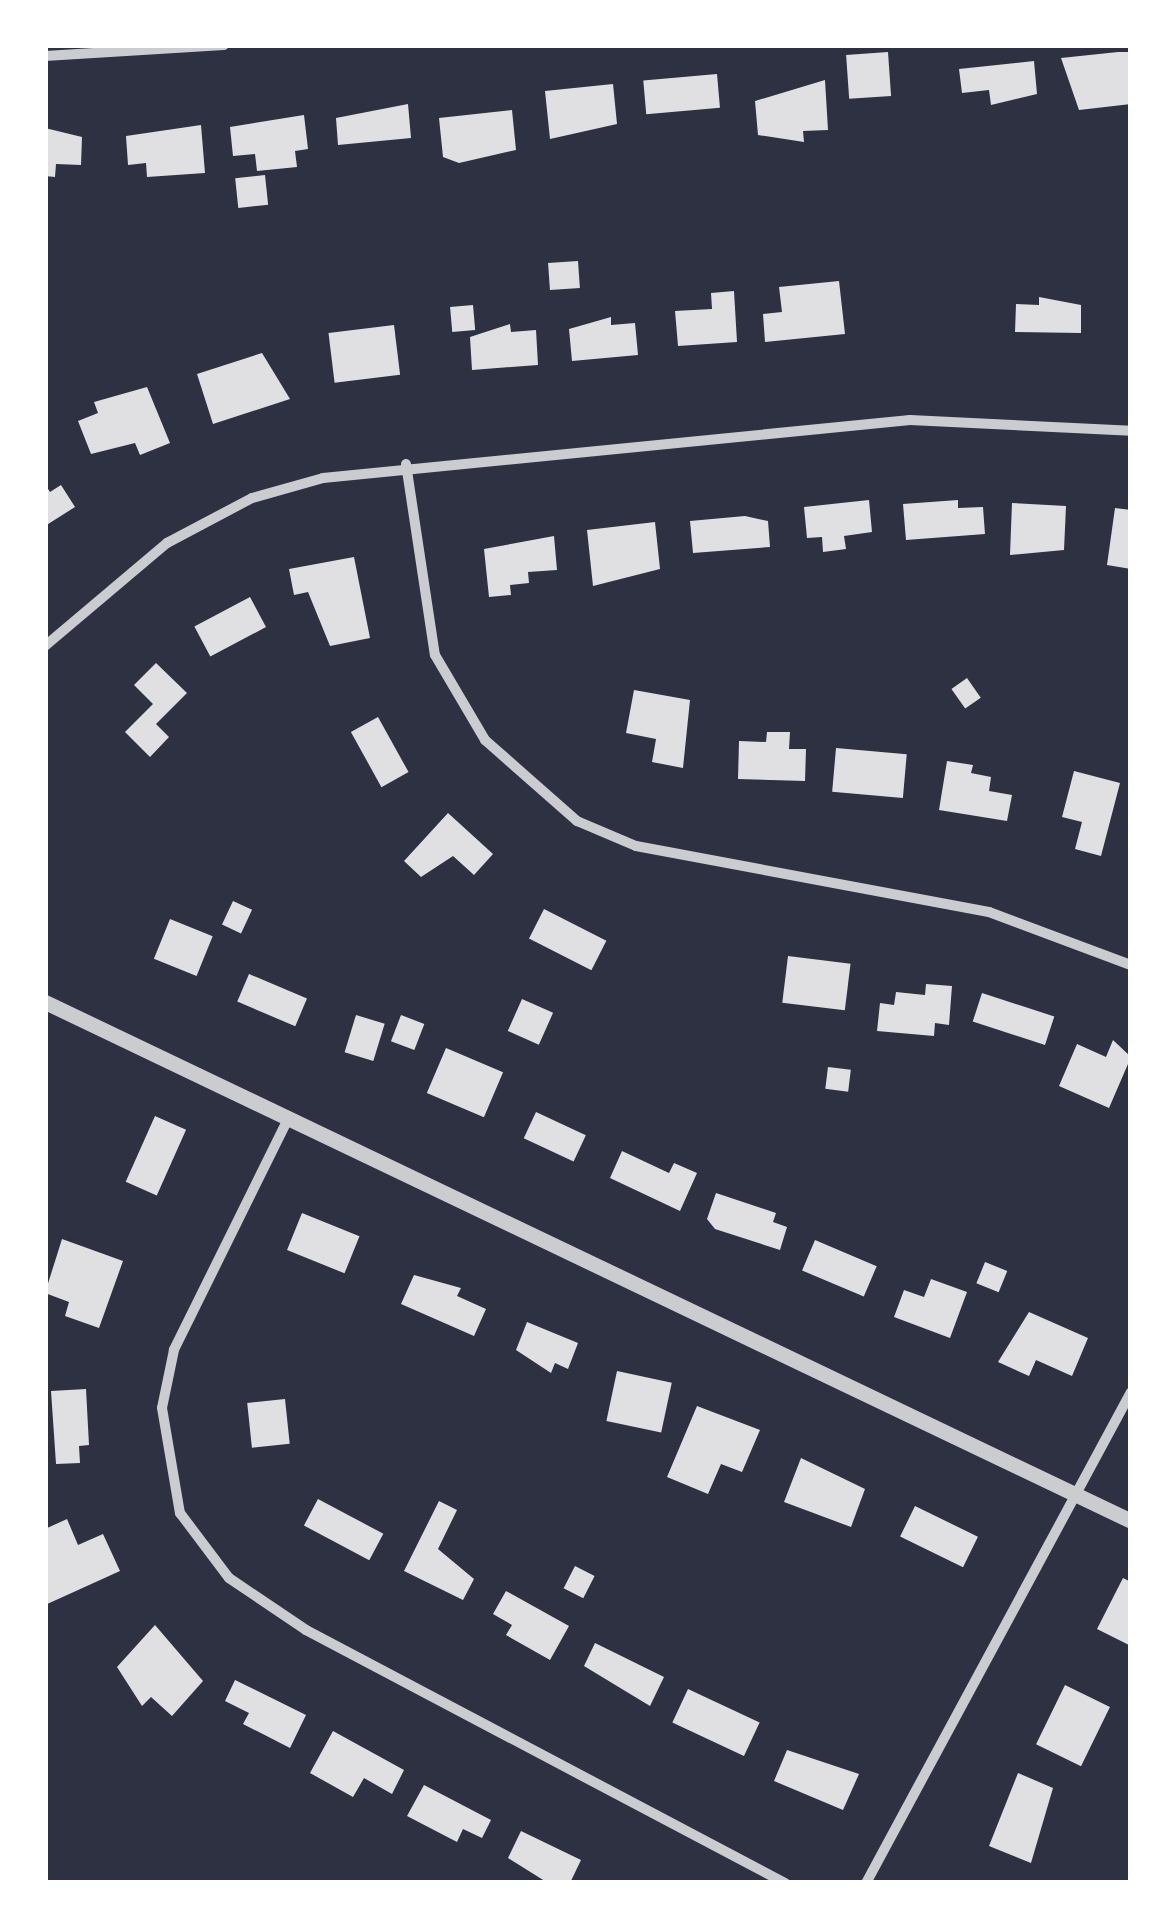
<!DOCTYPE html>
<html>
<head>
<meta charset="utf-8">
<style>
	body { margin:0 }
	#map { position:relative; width:1176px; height:1928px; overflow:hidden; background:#2d3142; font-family:Karla,sans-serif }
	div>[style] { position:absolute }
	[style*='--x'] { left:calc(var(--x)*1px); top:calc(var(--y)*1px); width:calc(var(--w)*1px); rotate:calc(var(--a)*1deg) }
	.building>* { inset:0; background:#e0e0e3; transform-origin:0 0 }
	.minor>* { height:10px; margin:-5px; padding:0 5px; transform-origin:5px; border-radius:5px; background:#caccd0 }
	.tertiary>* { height:15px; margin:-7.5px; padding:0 7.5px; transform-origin:7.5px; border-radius:7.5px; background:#caccd0 }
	span { translate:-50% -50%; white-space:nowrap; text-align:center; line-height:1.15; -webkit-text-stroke:10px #fff; paint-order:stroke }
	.frame { position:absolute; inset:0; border:48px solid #fff; pointer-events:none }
</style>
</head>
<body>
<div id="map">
	<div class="building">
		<div style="left:888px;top:52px;width:44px;height:42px;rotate:86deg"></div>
		<div style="clip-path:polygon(1118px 52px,1131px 52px,1131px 104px,1079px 110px,1061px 58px)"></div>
		<div style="clip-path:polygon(1034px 61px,1037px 94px,991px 105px,989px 90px,962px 93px,959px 69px)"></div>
		<div style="left:717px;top:74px;width:34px;height:74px;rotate:85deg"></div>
		<div style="clip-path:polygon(825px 80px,828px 130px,803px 131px,804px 142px,758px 135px,755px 101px)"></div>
		<div style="clip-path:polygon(613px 84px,617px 124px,550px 139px,545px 91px)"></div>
		<div style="clip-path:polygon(408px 104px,411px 138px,338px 145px,336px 118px)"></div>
		<div style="clip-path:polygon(512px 110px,516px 150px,459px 163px,443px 157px,439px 118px)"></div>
		<div style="clip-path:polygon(304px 115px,308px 149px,295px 151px,297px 167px,257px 171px,255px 154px,233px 156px,230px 127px)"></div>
		<div style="clip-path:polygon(201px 125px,205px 173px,147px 177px,146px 163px,128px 165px,126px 136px)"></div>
		<div style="clip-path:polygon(45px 128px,82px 137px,81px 165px,56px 164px,55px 177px,45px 176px)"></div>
		<div style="left:265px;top:175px;width:30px;height:30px;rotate:84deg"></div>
		<div style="left:578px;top:261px;width:27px;height:30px;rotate:86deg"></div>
		<div style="clip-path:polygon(839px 281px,845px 334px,765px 342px,763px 314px,782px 312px,779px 287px)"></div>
		<div style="clip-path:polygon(734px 291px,737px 342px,678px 346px,675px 311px,712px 309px,711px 293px)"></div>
		<div style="clip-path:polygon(1039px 297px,1081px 305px,1081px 333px,1015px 332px,1016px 304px,1039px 305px)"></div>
		<div style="left:473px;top:305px;width:25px;height:23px;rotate:85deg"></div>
		<div style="clip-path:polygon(611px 317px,611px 325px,635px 323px,638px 355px,572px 361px,569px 329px)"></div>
		<div style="clip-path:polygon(510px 324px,511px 332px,536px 330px,538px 365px,472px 370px,470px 337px)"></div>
		<div style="left:394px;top:325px;width:50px;height:66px;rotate:83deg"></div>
		<div style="clip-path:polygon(262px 353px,290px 399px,213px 424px,197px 374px)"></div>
		<div style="clip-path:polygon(147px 387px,170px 443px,140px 455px,135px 443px,91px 454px,78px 421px,98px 413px,94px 402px)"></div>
		<div style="clip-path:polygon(45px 484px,50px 492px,61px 485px,75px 507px,45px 526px)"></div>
		<div style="clip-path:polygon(869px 500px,872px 532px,844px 536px,846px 549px,823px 552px,822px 537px,807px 538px,804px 507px)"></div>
		<div style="clip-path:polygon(958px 500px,958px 508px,983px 507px,985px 534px,906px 540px,903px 504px)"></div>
		<div style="clip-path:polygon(1012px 503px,1066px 506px,1064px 550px,1010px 555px)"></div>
		<div style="clip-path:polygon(1115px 508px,1131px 510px,1131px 569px,1107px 565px)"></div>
		<div style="clip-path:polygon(745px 516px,768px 521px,770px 547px,693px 553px,690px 521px)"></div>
		<div style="clip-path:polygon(655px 522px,660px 569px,593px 586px,587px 530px)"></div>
		<div style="clip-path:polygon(554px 536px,557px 570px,528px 572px,529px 583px,510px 585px,511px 595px,489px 597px,484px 549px)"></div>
		<div style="clip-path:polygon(354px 557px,370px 638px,330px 646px,308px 592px,294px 595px,289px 569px)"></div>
		<div style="left:250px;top:597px;width:34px;height:63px;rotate:62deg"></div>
		<div style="clip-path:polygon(156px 663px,187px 693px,156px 724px,169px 737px,150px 757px,125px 732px,153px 704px,134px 685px)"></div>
		<div style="left:967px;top:678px;width:24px;height:19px;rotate:55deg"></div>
		<div style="clip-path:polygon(634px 690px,690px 700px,683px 768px,652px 762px,656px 739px,626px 733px)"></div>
		<div style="left:378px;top:717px;width:63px;height:31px;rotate:61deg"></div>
		<div style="clip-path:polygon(767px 732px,790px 732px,789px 749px,806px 749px,805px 781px,738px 779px,739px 741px,766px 742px)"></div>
		<div style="left:836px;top:748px;width:71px;height:44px;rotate:5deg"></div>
		<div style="clip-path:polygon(947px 761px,973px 765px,971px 773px,991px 777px,989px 791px,1012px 795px,1007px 821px,939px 810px)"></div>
		<div style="clip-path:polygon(1074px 771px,1120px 783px,1101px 856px,1075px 849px,1082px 822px,1062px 817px)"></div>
		<div style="clip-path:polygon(448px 813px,493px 854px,474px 875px,453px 856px,421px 877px,404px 861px)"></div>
		<div style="left:233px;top:901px;width:21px;height:26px;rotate:25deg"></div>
		<div style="left:544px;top:909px;width:70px;height:33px;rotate:27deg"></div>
		<div style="left:170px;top:919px;width:46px;height:43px;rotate:22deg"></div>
		<div style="left:788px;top:956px;width:63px;height:47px;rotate:7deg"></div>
		<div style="left:249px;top:974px;width:63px;height:30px;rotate:23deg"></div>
		<div style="clip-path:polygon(926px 984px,952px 986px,949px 1025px,935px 1023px,934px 1036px,877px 1031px,880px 1003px,894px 1005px,896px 992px,925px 995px)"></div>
		<div style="left:982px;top:993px;width:76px;height:30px;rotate:18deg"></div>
		<div style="left:522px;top:999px;width:34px;height:35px;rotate:24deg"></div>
		<div style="left:356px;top:1015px;width:30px;height:39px;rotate:17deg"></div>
		<div style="left:401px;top:1015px;width:25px;height:28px;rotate:21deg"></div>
		<div style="clip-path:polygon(1113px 1040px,1131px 1057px,1109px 1108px,1059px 1086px,1077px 1044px,1106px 1057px)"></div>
		<div style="left:446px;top:1048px;width:62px;height:49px;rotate:23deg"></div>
		<div style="left:828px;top:1067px;width:23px;height:22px;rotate:7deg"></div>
		<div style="left:536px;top:1112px;width:55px;height:29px;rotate:25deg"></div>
		<div style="left:155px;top:1116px;width:34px;height:72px;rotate:24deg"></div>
		<div style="clip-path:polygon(622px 1151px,669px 1173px,674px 1163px,697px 1173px,680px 1211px,610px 1178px)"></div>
		<div style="clip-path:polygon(716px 1193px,776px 1213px,773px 1222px,787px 1227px,780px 1250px,715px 1229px,707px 1219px)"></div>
		<div style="left:302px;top:1213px;width:62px;height:40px;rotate:22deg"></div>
		<div style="clip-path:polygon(62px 1239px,123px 1261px,99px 1328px,65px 1316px,69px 1302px,45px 1293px)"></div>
		<div style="left:815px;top:1240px;width:67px;height:33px;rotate:23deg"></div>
		<div style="left:985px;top:1262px;width:24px;height:23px;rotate:22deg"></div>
		<div style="clip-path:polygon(414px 1275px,461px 1288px,457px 1296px,486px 1309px,474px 1336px,401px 1304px)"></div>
		<div style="clip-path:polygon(931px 1279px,967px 1292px,950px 1338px,894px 1317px,904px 1290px,924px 1297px)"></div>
		<div style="clip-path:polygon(1029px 1312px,1088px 1338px,1072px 1376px,1036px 1360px,1029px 1376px,998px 1362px)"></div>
		<div style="clip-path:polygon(527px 1322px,578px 1343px,568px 1369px,555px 1363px,551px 1373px,516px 1350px)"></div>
		<div style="left:617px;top:1371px;width:56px;height:51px;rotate:12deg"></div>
		<div style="clip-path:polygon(86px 1389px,89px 1445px,79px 1446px,80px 1463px,56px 1464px,51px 1391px)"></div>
		<div style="left:285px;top:1399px;width:45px;height:38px;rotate:84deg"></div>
		<div style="clip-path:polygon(697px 1406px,760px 1430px,742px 1472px,721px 1464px,708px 1494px,667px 1477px)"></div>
		<div style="clip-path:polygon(801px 1458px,865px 1489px,851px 1527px,784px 1502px)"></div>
		<div style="left:318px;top:1499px;width:74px;height:30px;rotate:28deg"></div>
		<div style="clip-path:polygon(439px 1501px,457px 1510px,438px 1549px,474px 1579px,463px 1600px,404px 1571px)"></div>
		<div style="left:915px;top:1506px;width:70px;height:34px;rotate:26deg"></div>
		<div style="clip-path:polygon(67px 1519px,78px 1545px,103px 1534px,120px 1571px,45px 1605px,45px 1529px)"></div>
		<div style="left:575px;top:1566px;width:22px;height:25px;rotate:27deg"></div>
		<div style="clip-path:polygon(1123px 1578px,1131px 1582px,1131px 1646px,1097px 1629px)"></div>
		<div style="clip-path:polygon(506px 1591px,569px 1626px,550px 1660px,506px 1635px,512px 1625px,493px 1614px)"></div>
		<div style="clip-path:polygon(155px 1625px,203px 1681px,172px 1716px,151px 1697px,142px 1706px,117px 1667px)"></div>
		<div style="clip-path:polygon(595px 1643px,664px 1677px,650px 1706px,584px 1666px)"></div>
		<div style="clip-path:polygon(235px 1680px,306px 1715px,290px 1748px,243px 1724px,249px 1713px,225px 1701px)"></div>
		<div style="left:1065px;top:1685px;width:50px;height:66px;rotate:26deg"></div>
		<div style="left:688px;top:1689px;width:79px;height:37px;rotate:25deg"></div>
		<div style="clip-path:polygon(333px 1731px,404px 1770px,392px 1794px,364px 1778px,353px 1797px,310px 1773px)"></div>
		<div style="clip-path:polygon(787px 1750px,859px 1774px,843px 1810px,774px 1781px)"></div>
		<div style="clip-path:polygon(1018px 1773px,1053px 1788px,1031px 1863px,989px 1846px)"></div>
		<div style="clip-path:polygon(424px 1785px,491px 1820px,482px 1838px,463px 1829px,457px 1842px,407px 1816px)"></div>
		<div style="clip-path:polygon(521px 1831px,581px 1860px,570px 1883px,548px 1883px,508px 1858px)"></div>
	</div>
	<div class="minor">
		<div style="--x:45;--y:56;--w:179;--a:-3.5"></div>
		<div style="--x:406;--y:464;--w:193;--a:81.4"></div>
		<div style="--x:435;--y:655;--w:99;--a:59.5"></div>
		<div style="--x:485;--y:740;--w:123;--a:41.4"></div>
		<div style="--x:577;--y:821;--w:64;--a:23"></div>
		<div style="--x:636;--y:846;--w:359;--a:10.6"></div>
		<div style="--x:989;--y:912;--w:152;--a:20.5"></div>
		<div style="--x:45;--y:646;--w:160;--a:-40.2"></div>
		<div style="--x:167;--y:543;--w:96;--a:-27.9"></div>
		<div style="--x:252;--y:498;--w:74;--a:-15.7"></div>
		<div style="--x:323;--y:478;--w:590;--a:-5.64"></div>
		<div style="--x:910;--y:420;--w:221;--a:2.8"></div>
		<div style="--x:289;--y:1117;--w:260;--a:116.3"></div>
		<div style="--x:174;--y:1350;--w:59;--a:101.7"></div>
		<div style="--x:162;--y:1408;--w:107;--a:80.3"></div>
		<div style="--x:180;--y:1513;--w:81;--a:53"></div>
		<div style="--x:229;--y:1578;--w:93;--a:34"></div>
		<div style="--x:306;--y:1630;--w:542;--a:27.84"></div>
		<div style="--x:866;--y:1883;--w:558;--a:-61.64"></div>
	</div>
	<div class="tertiary">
		<div style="--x:45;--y:1002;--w:1204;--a:25.54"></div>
	</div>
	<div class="frame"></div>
</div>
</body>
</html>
